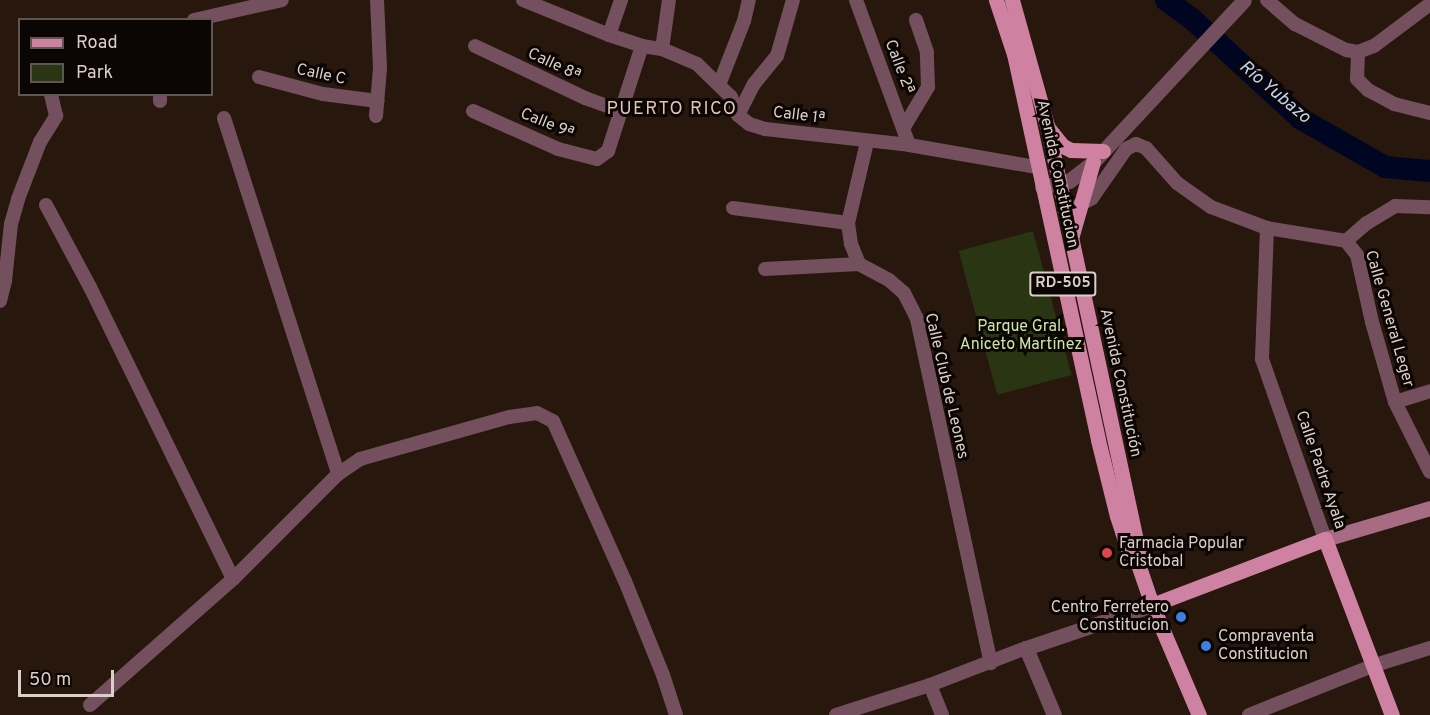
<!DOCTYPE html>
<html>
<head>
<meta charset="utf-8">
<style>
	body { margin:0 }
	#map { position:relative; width:1430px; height:715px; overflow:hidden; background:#28170d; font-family:Overpass,sans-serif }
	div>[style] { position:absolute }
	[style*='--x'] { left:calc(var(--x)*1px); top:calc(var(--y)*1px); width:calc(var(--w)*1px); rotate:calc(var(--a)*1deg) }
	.green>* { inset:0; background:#293513; transform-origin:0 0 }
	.river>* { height:22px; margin:-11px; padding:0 11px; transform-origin:11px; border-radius:11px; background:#000622 }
	.minor>* { height:14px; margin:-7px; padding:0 7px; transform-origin:7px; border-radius:7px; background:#744f5e }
	.tertiary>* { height:15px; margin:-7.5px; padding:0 7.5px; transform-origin:7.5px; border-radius:7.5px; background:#744f5e }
	.secondary>* { height:15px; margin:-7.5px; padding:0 7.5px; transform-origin:7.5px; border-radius:7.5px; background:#a76b83 }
	.primary>* { height:15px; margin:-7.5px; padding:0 7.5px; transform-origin:7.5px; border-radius:7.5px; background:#cf81a1 }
	.dots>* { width:16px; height:16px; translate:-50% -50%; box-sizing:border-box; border:3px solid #0b0503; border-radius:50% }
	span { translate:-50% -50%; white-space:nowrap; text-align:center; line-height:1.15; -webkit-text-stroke:6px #0b0503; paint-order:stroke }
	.shield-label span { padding:2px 4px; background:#0b0503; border:2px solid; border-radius:4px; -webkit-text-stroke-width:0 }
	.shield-label { font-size:15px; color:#dbcfc8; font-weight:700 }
	.street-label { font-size:16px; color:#dbcfc8 }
	.park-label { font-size:16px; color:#cbe6a4 }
	.poi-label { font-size:16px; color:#dbcfc8 }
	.left { translate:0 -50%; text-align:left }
	.right { translate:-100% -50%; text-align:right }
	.water-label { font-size:18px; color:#bfd5f9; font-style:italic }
	.neighbourhood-label { font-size:18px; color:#ddc6b8; letter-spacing:1.5px }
	.legend { position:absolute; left:18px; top:18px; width:195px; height:78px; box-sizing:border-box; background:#0b0503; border:2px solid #5e5652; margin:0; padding:8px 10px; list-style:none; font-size:18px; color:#dbcfc8 }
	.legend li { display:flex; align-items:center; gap:12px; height:30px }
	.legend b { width:30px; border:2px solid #5e5652 }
	.scale { position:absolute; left:18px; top:670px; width:96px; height:27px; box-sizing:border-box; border:3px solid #dbcfc8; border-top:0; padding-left:8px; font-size:18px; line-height:21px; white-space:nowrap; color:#dbcfc8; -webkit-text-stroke:4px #0b0503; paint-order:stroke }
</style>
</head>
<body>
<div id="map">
	<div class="green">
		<div style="left:1033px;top:231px;width:149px;height:77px;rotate:75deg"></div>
	</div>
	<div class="river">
		<div style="--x:1166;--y:0;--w:32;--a:36"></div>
		<div style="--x:1192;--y:19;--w:148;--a:42.5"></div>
		<div style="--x:1301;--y:119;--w:97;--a:29.7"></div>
		<div style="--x:1385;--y:167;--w:45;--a:5.1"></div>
	</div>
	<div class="minor">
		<div style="--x:523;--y:0;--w:93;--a:22.1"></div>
		<div style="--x:609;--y:35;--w:35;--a:18"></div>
		<div style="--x:642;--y:46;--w:20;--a:9"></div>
		<div style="--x:662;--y:49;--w:38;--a:23"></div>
		<div style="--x:697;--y:64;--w:47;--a:44.1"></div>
		<div style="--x:731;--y:97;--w:19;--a:69"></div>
		<div style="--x:738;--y:115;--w:14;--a:39"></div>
		<div style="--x:749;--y:124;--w:17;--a:17"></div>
		<div style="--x:765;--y:129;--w:145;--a:6.3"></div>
		<div style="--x:909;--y:145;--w:130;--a:9.8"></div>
		<div style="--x:856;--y:0;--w:154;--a:69.9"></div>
		<div style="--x:1267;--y:0;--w:37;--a:41"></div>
		<div style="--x:1295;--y:24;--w:57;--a:27"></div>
		<div style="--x:1346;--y:50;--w:12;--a:9"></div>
		<div style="--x:1358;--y:52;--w:17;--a:-21"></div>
		<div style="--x:1374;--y:46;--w:70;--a:-36.9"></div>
		<div style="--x:194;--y:20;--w:90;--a:-12.8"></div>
		<div style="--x:609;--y:35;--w:37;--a:-71"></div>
		<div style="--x:475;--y:46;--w:122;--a:25.3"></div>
		<div style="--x:585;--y:98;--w:38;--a:20"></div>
		<div style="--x:662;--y:49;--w:49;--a:-81.9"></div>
		<div style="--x:1358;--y:52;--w:27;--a:92"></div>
		<div style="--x:1357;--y:79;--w:16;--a:45"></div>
		<div style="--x:1368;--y:90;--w:30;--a:28"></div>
		<div style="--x:1394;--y:104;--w:37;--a:14"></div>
		<div style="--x:259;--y:77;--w:66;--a:14.9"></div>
		<div style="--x:323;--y:94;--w:55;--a:7.3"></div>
		<div style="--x:719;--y:85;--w:69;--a:-68.7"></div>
		<div style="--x:744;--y:21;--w:22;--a:-77"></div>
		<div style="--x:160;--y:94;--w:7;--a:90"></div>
		<div style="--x:473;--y:111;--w:93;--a:24.1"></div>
		<div style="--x:558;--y:149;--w:40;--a:14.4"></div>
		<div style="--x:597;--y:159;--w:14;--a:-36"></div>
		<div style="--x:608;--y:151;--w:110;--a:-72.1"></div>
		<div style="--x:738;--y:115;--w:35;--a:-63"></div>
		<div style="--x:754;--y:84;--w:36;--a:-51"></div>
		<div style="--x:777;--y:56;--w:58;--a:-74.1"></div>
		<div style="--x:376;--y:116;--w:48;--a:-85.2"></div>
		<div style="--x:380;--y:68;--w:68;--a:-92.5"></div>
		<div style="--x:224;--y:118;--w:374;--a:72.2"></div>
		<div style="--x:904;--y:127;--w:47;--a:-59"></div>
		<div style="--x:928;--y:87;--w:35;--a:-92"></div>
		<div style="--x:927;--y:52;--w:34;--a:-109"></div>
		<div style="--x:867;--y:142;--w:83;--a:103.2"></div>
		<div style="--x:848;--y:223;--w:21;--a:82"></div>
		<div style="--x:851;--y:244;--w:22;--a:68"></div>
		<div style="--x:859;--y:264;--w:34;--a:28"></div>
		<div style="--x:889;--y:280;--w:20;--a:41"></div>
		<div style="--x:904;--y:293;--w:29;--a:63"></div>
		<div style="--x:917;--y:319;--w:352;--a:77.9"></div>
		<div style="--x:46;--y:205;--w:93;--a:61.8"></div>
		<div style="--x:90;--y:287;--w:325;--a:63.9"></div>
		<div style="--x:1076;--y:207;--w:18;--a:-29"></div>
		<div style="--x:1092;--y:198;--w:60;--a:-55.2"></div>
		<div style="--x:1126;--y:149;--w:11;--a:-27"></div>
		<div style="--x:1136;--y:144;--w:11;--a:22"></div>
		<div style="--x:1146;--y:148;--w:47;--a:48.5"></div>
		<div style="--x:1177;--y:183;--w:42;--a:35.2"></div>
		<div style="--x:1211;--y:207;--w:60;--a:20.6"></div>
		<div style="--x:1267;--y:228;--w:80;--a:9.3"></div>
		<div style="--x:1346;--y:241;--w:18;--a:52"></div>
		<div style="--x:1357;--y:255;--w:69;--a:77.4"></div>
		<div style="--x:1372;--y:322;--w:83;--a:74"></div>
		<div style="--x:1395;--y:402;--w:78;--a:63.4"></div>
		<div style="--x:733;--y:208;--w:116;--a:7.4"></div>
		<div style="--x:1267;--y:228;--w:131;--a:92.2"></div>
		<div style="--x:1262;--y:359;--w:191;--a:70.7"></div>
		<div style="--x:1346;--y:241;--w:28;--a:-41"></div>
		<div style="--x:1367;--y:223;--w:33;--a:-31"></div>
		<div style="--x:1395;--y:206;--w:35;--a:2"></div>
		<div style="--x:765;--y:269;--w:94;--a:-3"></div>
		<div style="--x:0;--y:301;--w:21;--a:-76"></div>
		<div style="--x:5;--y:281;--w:57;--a:-84"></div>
		<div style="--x:11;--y:224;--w:26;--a:-74"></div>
		<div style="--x:18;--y:199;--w:61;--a:-68.9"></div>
		<div style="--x:40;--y:142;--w:31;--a:-58"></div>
		<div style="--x:56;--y:116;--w:23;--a:-103"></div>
		<div style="--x:1395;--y:402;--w:37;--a:-17"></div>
		<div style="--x:930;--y:685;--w:32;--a:68"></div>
		<div style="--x:90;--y:705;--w:191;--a:-41.4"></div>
		<div style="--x:233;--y:579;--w:148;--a:-45"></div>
		<div style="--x:338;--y:474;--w:27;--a:-34"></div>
		<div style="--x:360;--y:459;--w:155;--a:-15.7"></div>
		<div style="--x:509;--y:417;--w:28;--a:-8"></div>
		<div style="--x:537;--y:413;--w:18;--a:27"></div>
		<div style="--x:553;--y:421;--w:175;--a:65.8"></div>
		<div style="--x:625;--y:581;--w:101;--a:68"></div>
		<div style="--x:663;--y:675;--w:42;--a:72"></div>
		<div style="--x:836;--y:715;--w:99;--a:-17.7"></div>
		<div style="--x:930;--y:685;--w:103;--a:-21.1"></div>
		<div style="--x:1249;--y:715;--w:132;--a:-21.7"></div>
		<div style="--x:1372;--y:666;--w:61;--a:-17.2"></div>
	</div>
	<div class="tertiary">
		<div style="--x:1042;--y:187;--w:28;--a:-13"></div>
		<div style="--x:1069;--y:181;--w:31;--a:-38"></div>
		<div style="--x:1093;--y:162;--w:221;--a:-47"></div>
		<div style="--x:1054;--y:715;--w:73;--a:-112.7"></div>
		<div style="--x:1026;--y:648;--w:133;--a:-18.8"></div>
	</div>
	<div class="secondary">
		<div style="--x:1325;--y:539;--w:109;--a:-16.4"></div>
	</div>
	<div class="primary">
		<div style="--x:996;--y:0;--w:57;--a:71.6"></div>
		<div style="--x:1014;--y:54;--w:395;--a:77.7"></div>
		<div style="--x:1098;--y:440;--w:78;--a:76"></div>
		<div style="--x:1117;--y:516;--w:40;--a:72"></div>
		<div style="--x:1129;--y:554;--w:9;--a:54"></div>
		<div style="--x:1012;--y:0;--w:130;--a:74.4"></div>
		<div style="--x:1047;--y:125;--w:436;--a:77.9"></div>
		<div style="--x:1138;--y:551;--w:13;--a:90"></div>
		<div style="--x:1138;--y:564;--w:43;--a:71.1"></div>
		<div style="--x:1152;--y:605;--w:120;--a:66.9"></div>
		<div style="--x:1049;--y:129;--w:22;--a:51"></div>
		<div style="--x:1063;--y:146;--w:9;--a:27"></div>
		<div style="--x:1071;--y:150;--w:32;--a:2"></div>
		<div style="--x:1072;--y:235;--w:76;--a:-74"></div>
		<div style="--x:1152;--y:605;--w:185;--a:-20.9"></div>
		<div style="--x:1325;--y:539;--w:188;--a:69.2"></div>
	</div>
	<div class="dots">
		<div style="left:1107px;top:553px;background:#e0444e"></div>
		<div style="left:1181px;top:617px;background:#3f7fe0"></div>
		<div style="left:1206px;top:646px;background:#3f7fe0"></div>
	</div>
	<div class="shield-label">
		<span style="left:1063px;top:284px">RD-505</span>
	</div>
	<div class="street-label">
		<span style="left:554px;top:65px;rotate:25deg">Calle 8ª</span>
		<span style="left:899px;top:67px;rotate:69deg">Calle 2ª</span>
		<span style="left:321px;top:75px;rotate:12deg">Calle C</span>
		<span style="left:799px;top:116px;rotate:7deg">Calle 1ª</span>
		<span style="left:547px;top:124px;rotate:22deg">Calle 9ª</span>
		<span style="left:1057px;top:174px;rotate:78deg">Avenida Constitucion</span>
		<span style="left:1389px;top:319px;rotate:74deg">Calle General Leger</span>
		<span style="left:1120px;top:383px;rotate:78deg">Avenida Constitución</span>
		<span style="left:946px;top:386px;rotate:77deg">Calle Club de Leones</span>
		<span style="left:1320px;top:470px;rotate:71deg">Calle Padre Ayala</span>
	</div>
	<div class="park-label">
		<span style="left:1021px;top:336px">Parque Gral.<br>Aniceto Martínez</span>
	</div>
	<div class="poi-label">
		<span class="left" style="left:1119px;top:553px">Farmacia Popular<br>Cristobal</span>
		<span class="right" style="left:1169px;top:617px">Centro Ferretero<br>Constitucion</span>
		<span class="left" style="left:1218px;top:646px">Compraventa<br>Constitucion</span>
	</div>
	<div class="water-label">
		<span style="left:1274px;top:93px;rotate:40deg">Río Yubazo</span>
	</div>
	<div class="neighbourhood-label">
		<span style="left:672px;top:110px">PUERTO RICO</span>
	</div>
	<ul class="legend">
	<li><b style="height:8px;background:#cf81a1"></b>Road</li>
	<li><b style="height:16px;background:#293513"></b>Park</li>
	</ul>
	<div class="scale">50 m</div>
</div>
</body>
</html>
